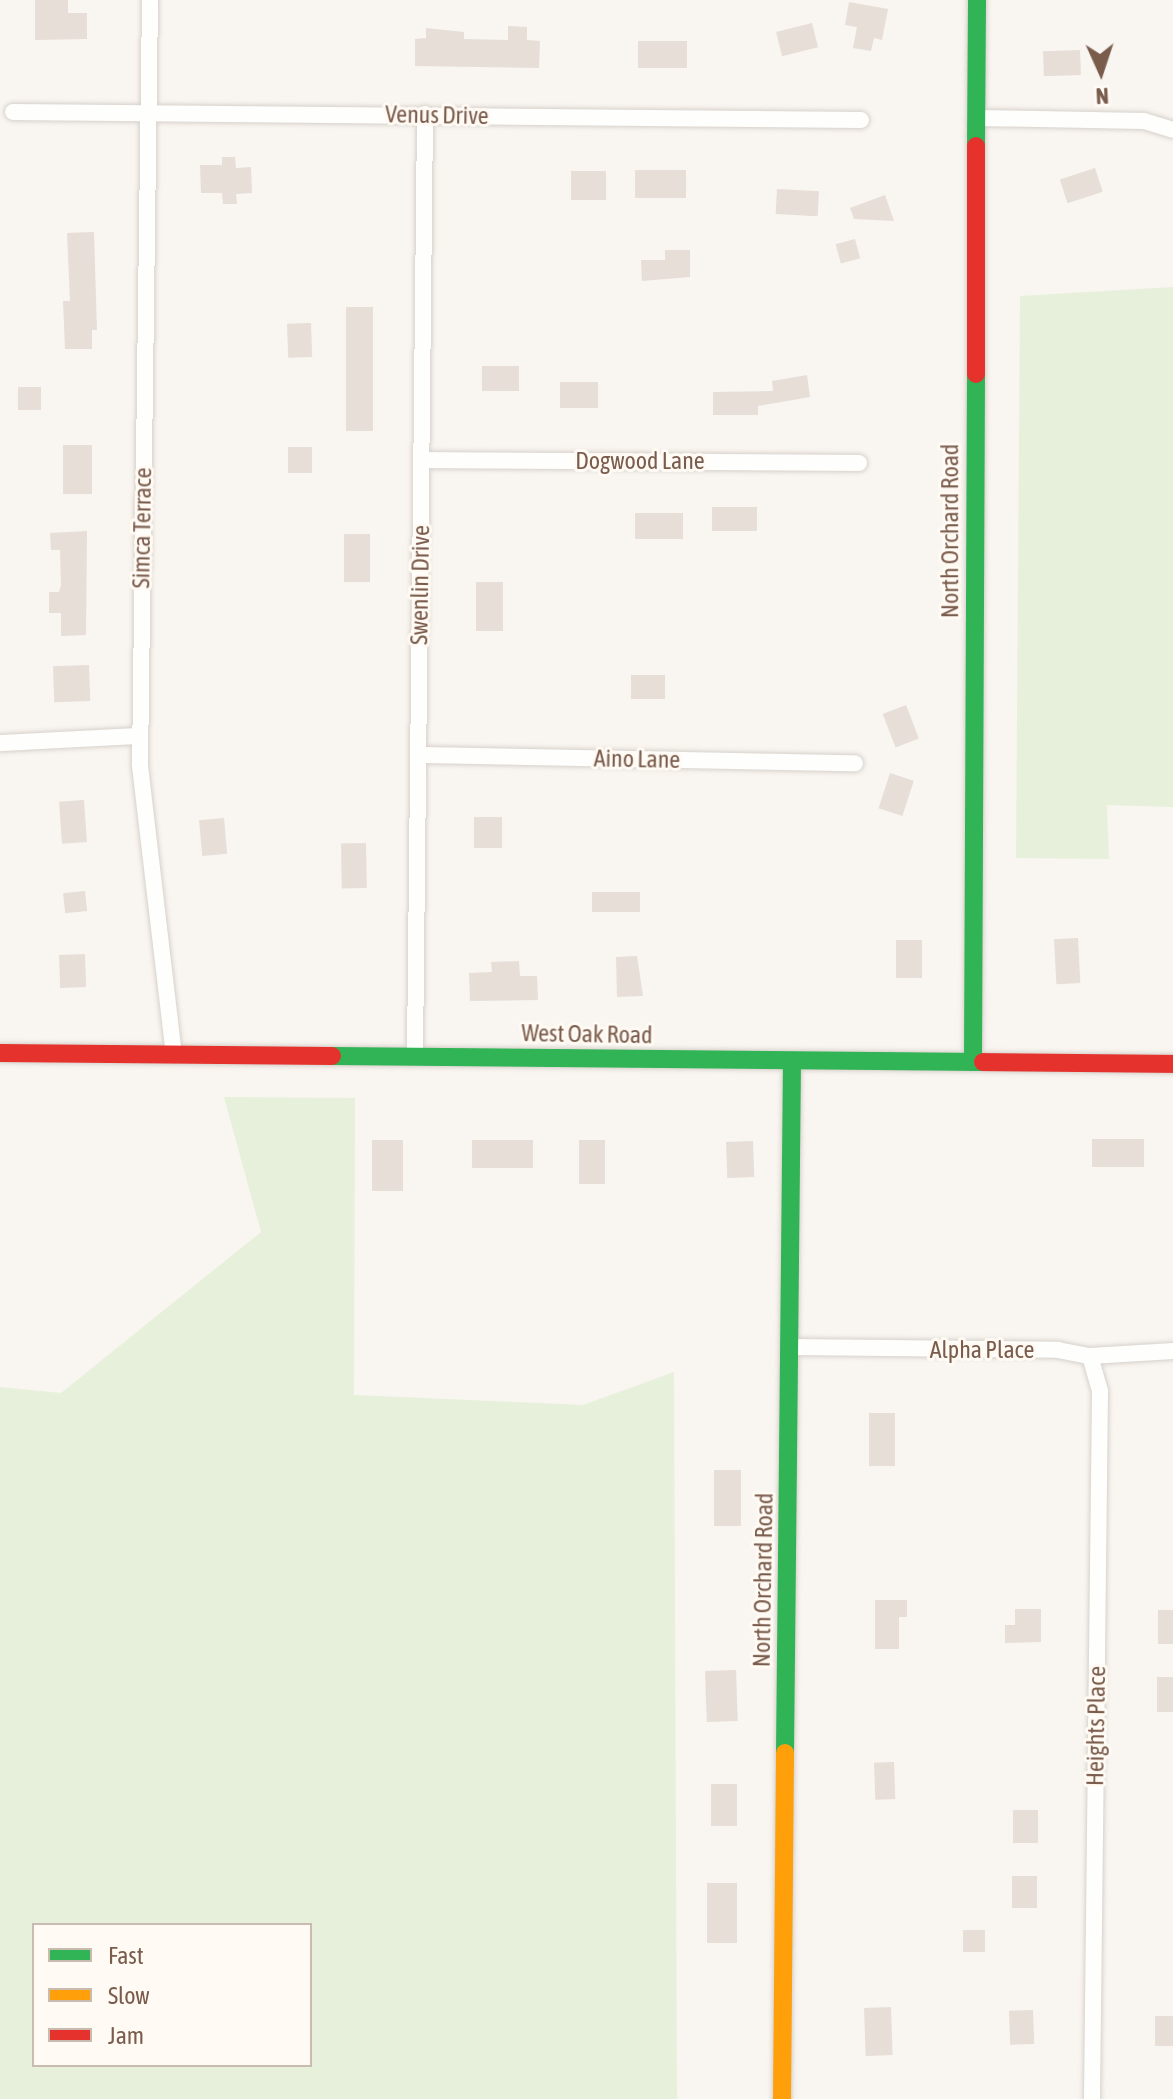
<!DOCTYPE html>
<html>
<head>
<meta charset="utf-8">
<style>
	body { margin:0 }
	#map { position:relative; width:1173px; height:2099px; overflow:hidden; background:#f9f5f0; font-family:"Asap Condensed",sans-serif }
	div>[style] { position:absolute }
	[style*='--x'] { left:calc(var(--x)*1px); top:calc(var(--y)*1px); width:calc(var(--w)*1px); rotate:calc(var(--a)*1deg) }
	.green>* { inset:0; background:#e7f0db }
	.building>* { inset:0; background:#e6ded7; transform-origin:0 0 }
	.roads { filter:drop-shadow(0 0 2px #d7d1cb) drop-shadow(0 0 2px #d7d1cb) }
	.street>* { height:16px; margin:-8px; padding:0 8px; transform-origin:8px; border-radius:8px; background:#fefefd }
	.fast>* { height:18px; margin:-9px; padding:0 9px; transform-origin:9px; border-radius:9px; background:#30b455 }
	.slow>* { height:18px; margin:-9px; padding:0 9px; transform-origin:9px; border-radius:9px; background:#ff9f0a }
	.jam>* { height:18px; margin:-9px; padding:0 9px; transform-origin:9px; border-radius:9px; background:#e5322d }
	span { translate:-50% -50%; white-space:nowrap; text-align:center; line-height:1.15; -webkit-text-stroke:6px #fffaf3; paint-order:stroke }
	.street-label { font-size:24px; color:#7a5c4d }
	.legend { position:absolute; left:32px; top:1923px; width:280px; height:144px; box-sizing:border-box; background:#fffaf3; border:2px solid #cabbb1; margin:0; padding:10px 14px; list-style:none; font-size:24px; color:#7a5c4d }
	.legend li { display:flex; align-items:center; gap:16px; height:40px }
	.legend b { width:40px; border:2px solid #cabbb1 }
	.north { position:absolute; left:1061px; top:32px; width:80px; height:80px; -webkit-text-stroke:6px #fffaf3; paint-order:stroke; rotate:177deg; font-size:22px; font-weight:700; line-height:32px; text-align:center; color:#7a5c4d }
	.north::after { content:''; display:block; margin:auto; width:28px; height:36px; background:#7a5c4d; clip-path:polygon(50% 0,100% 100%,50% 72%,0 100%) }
</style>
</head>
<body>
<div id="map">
	<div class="green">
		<div style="clip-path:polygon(1173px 287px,1173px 807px,1107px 805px,1109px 859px,1016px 858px,1020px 296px)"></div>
		<div style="clip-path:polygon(evenodd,224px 1097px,355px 1098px,354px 1395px,583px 1405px,674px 1372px,677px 2099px,0 2099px,0 1387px,61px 1393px,261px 1232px,224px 1097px,34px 1925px,310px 1925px,310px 2065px,34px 2065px,34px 1925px)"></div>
	</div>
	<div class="building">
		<div style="clip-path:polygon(35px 0,68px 0,68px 13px,87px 13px,87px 39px,35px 40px)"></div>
		<div style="clip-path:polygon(849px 2px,888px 9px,882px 40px,874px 38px,871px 51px,853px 48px,857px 27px,845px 25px)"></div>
		<div style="left:812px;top:23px;width:25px;height:37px;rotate:76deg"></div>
		<div style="clip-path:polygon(508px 26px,527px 27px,527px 40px,540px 41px,539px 68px,415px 66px,415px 39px,426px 38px,426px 28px,464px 32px,464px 39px,508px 40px)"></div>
		<div style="left:638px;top:41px;width:49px;height:27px"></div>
		<div style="left:1080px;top:50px;width:25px;height:37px;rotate:88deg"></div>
		<div style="clip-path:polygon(222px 157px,235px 157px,236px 168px,251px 167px,252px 193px,236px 194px,237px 204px,223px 204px,222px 193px,201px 193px,200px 165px,222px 165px)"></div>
		<div style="left:1095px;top:168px;width:25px;height:37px;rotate:72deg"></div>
		<div style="left:635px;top:170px;width:51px;height:28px"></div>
		<div style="left:606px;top:171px;width:29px;height:35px;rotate:90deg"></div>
		<div style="left:777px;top:189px;width:42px;height:25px;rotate:3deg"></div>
		<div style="clip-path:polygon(885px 195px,894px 221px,854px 219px,850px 208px)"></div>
		<div style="clip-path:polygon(94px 232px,97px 330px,92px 330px,92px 349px,65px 349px,63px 301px,70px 301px,67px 233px)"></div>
		<div style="left:855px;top:239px;width:20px;height:20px;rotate:75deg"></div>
		<div style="clip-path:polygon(665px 250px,690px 250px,690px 277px,642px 281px,641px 260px,665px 260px)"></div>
		<div style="left:346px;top:307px;width:27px;height:124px"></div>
		<div style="left:311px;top:323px;width:34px;height:24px;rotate:88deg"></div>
		<div style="left:482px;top:366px;width:37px;height:25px"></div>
		<div style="clip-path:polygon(807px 375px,810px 397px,758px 406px,758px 415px,713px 415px,713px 392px,773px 391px,772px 381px)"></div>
		<div style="left:598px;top:382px;width:26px;height:38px;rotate:90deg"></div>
		<div style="left:18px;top:387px;width:23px;height:23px"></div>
		<div style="left:63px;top:445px;width:29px;height:49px"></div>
		<div style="left:288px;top:447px;width:24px;height:26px"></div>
		<div style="left:712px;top:507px;width:45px;height:24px"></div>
		<div style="left:683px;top:513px;width:26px;height:48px;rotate:90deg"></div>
		<div style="clip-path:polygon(87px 531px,86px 635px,61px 636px,61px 613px,49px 613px,49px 592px,59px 592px,61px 585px,60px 550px,51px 550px,50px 533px)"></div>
		<div style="left:344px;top:534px;width:26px;height:48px"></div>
		<div style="left:476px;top:582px;width:27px;height:49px"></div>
		<div style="left:89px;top:665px;width:36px;height:36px;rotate:88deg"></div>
		<div style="left:631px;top:675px;width:34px;height:24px"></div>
		<div style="left:906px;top:705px;width:36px;height:25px;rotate:69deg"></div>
		<div style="left:890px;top:773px;width:25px;height:37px;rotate:18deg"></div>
		<div style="left:84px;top:800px;width:42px;height:25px;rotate:86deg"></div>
		<div style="left:474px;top:817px;width:28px;height:31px"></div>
		<div style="left:224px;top:818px;width:36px;height:25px;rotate:85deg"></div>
		<div style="left:366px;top:843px;width:45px;height:25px;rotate:89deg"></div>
		<div style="left:85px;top:891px;width:20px;height:22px;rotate:84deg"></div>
		<div style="left:640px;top:892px;width:20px;height:48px;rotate:90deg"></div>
		<div style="left:1078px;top:938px;width:45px;height:24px;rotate:87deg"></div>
		<div style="left:896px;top:940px;width:26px;height:38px"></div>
		<div style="left:85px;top:954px;width:33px;height:26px;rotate:88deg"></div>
		<div style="clip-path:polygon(637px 956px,643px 996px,617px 997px,616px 957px)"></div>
		<div style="clip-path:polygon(519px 961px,520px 976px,537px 976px,538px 1000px,470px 1001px,469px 973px,492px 972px,491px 962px)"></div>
		<div style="left:1144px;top:1139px;width:28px;height:52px;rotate:90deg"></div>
		<div style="left:403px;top:1140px;width:51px;height:31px;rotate:90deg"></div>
		<div style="left:472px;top:1140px;width:61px;height:28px"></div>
		<div style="left:579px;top:1140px;width:26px;height:44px"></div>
		<div style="left:753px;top:1141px;width:36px;height:27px;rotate:88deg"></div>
		<div style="left:869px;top:1413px;width:26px;height:53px"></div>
		<div style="left:714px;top:1470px;width:27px;height:56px"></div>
		<div style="clip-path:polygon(875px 1600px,907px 1600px,907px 1617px,899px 1617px,899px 1649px,875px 1649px)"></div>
		<div style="clip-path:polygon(1015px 1609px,1041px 1609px,1041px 1642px,1005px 1643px,1005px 1625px,1015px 1625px)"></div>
		<div style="left:1173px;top:1610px;width:34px;height:15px;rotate:90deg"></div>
		<div style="left:736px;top:1670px;width:51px;height:31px;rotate:88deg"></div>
		<div style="left:1157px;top:1677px;width:16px;height:35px"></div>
		<div style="left:894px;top:1762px;width:37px;height:20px;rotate:88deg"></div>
		<div style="left:711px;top:1784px;width:26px;height:42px"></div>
		<div style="left:1013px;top:1810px;width:25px;height:33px"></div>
		<div style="left:1012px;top:1876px;width:25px;height:32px"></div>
		<div style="left:707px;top:1883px;width:30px;height:60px"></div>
		<div style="left:963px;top:1930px;width:22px;height:22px"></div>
		<div style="left:891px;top:2007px;width:48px;height:27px;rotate:88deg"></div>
		<div style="left:1033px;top:2010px;width:34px;height:24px;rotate:88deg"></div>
		<div style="left:1173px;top:2016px;width:30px;height:18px;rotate:90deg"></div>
	</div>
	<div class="roads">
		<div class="street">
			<div style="--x:150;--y:0;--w:766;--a:90.75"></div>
			<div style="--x:140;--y:766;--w:290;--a:83.3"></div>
			<div style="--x:13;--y:112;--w:848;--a:0.54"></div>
			<div style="--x:976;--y:118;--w:168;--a:1"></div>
			<div style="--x:1144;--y:121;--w:30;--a:17"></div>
			<div style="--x:421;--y:460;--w:438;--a:0.4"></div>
			<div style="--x:0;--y:743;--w:139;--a:-2.9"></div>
			<div style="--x:419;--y:755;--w:436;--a:1.1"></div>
			<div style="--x:415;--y:1055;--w:941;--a:-89.39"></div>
			<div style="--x:790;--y:1347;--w:268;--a:0.6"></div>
			<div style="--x:1058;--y:1350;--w:33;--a:11"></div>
			<div style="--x:1090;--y:1356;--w:83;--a:-3.4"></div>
			<div style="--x:1090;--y:1356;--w:37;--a:74"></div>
			<div style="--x:1100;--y:1392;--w:707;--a:90.65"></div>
		</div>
		<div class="fast">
			<div style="--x:976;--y:146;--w:146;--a:-89.6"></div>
			<div style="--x:332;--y:1056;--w:651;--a:0.53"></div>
			<div style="--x:973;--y:1062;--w:688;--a:-89.75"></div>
			<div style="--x:785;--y:1753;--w:692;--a:-89.42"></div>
		</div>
		<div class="slow">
			<div style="--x:782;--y:2099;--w:346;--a:-89.5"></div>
		</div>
		<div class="jam">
			<div style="--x:976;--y:374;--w:228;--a:-90"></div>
			<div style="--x:0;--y:1053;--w:332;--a:0.5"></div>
			<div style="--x:983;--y:1062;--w:190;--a:0.6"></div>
		</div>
	</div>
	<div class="street-label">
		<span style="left:437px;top:115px;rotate:1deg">Venus Drive</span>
		<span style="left:640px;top:461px">Dogwood Lane</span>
		<span style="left:142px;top:528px;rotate:-89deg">Simca Terrace</span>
		<span style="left:950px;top:531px;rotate:-90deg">North Orchard Road</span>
		<span style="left:420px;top:585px;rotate:-89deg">Swenlin Drive</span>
		<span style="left:637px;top:759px;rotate:1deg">Aino Lane</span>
		<span style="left:587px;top:1034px;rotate:1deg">West Oak Road</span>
		<span style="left:982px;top:1350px">Alpha Place</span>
		<span style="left:763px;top:1580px;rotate:-89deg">North Orchard Road</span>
		<span style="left:1096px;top:1726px;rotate:-89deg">Heights Place</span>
	</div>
	<ul class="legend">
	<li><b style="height:10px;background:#30b455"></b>Fast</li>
	<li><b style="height:10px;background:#ff9f0a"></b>Slow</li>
	<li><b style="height:10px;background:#e5322d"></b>Jam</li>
	</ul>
	<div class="north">N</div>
</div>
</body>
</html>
